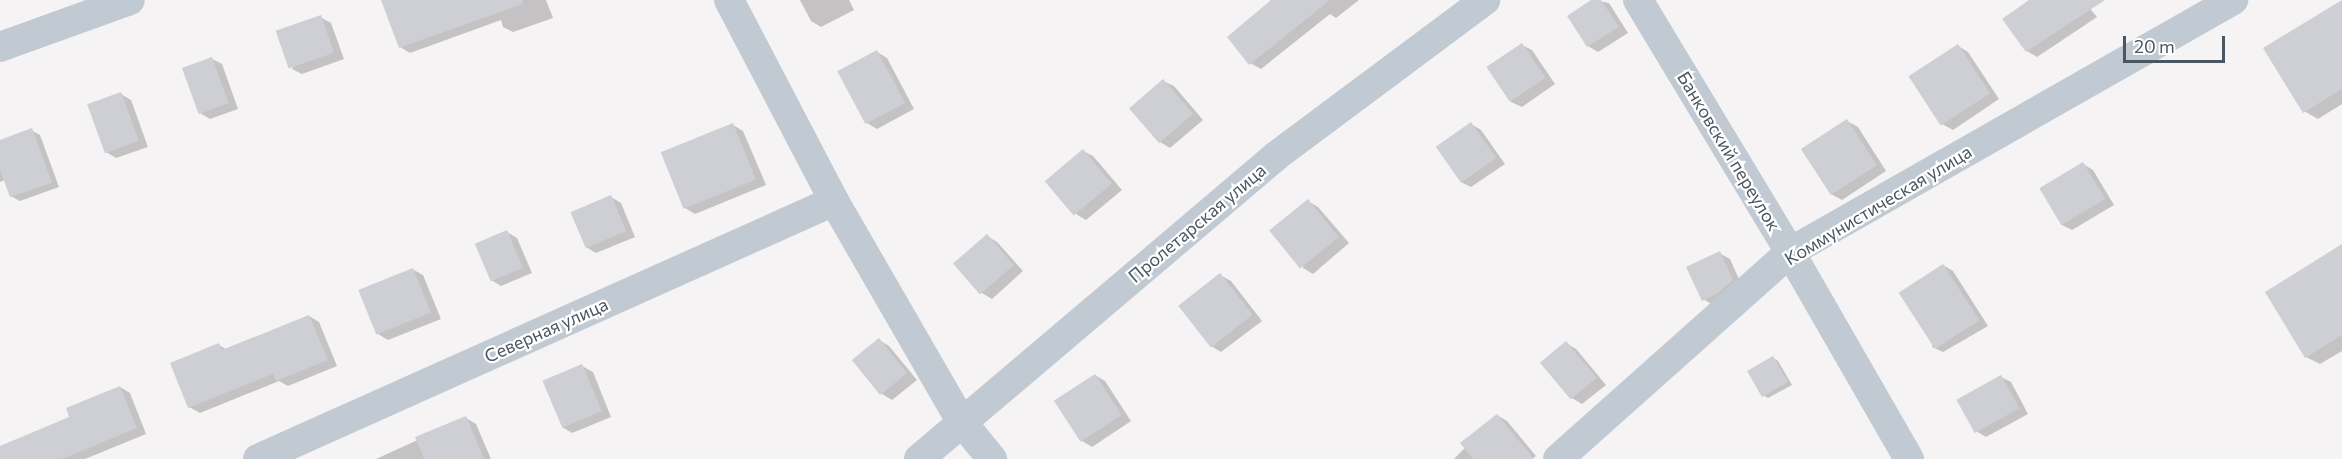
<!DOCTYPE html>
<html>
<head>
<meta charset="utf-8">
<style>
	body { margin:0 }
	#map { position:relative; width:2342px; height:459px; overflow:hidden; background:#f5f3f3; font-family:Commissioner,sans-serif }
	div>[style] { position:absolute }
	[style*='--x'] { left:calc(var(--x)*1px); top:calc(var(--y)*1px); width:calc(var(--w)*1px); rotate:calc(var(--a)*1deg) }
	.shadow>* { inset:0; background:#0003 }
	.building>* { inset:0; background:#cdcfd5; transform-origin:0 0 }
	.minor>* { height:30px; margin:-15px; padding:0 15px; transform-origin:15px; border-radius:15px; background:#c1cad2 }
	span { translate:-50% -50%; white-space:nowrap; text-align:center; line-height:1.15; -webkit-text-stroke:4.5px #fff; paint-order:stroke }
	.street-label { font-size:18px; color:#4a5661 }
	.scale { position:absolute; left:2123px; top:36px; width:102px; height:27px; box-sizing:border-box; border:3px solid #4a5661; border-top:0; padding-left:8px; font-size:18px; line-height:21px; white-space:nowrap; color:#4a5661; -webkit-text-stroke:4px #fff; paint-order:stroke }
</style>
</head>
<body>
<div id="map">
	<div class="shadow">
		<div style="clip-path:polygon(383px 0,546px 0,553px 18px,513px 32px,503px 27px,501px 20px,410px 53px,400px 47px)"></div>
		<div style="clip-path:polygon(800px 0,849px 0,854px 10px,821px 27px,811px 21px)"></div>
		<div style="clip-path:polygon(1274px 0,1359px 0,1336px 18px,1330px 14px,1261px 69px,1250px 63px)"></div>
		<div style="clip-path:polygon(1594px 0,1609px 3px,1628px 33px,1598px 52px,1588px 46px)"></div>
		<div style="clip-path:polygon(2032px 0,2083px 0,2097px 17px,2037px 57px,2027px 51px)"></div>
		<div style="clip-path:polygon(2342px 1px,2342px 104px,2318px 119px,2304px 111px)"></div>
		<div style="clip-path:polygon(320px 17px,331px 23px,344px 59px,302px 74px,292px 69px)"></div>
		<div style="clip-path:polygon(1522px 45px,1532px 50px,1555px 84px,1522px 107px,1511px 102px)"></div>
		<div style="clip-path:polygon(1958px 46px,1968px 52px,1999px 99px,1953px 130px,1942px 124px,1911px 78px)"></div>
		<div style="clip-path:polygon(877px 52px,887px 58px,914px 109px,877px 129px,867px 123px)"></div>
		<div style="clip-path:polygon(212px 59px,222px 64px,238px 109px,210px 119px,200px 113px)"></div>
		<div style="clip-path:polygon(1163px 81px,1174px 86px,1203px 120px,1170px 148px,1160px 142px,1131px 109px)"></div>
		<div style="clip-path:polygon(121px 94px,131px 100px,148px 147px,116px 158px,106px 152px)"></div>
		<div style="clip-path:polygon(1847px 121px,1858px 127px,1886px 171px,1842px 200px,1831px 194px)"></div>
		<div style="clip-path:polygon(1471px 124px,1481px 130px,1505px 164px,1471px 187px,1461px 182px)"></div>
		<div style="clip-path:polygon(733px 125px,743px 131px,766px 185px,695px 214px,685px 208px)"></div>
		<div style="clip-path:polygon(31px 130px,40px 135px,59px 187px,20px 201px,11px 196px,5px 180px,0 182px,0 142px)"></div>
		<div style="clip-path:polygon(1083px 151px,1093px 156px,1122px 190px,1086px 220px,1076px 214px,1047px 182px)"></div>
		<div style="clip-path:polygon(2083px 164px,2093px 170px,2114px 205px,2072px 230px,2062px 225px)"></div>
		<div style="clip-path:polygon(611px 197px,621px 203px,635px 237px,596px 253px,586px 247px)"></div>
		<div style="clip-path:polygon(1308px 201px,1318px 207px,1349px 243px,1313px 274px,1303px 268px)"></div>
		<div style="clip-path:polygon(507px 232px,517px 238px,532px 273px,501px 286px,491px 280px)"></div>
		<div style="clip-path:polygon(987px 236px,997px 242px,1023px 271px,992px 299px,982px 293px,956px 264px)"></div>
		<div style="clip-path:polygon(2342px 246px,2342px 351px,2320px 364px,2306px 357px)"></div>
		<div style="clip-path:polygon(1719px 253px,1730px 259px,1742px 286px,1713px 305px,1703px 299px)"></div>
		<div style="clip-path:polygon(1943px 265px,1953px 271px,1988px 326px,1943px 352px,1932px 347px)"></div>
		<div style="clip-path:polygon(412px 269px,423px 275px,441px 319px,388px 340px,378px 334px)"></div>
		<div style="clip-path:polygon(1220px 275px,1231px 281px,1262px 321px,1221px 352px,1211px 346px)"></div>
		<div style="clip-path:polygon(309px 316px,319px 322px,337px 366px,288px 386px,279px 381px,200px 413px,189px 407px,219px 345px,227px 350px)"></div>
		<div style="clip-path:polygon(879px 340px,889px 346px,917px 380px,892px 400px,882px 394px)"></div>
		<div style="clip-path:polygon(1566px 343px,1576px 349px,1606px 385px,1582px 404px,1572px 398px)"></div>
		<div style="clip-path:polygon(1773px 358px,1778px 361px,1792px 385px,1768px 398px,1763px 395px)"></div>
		<div style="clip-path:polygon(582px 366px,593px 372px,611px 417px,572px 433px,562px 427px)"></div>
		<div style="clip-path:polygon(1095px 375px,1105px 381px,1131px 421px,1092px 447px,1082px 441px)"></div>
		<div style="clip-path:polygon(2001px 377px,2011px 382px,2028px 414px,1986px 437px,1976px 431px)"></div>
		<div style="clip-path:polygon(120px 387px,130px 393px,146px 434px,85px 459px,0 459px,0 447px,71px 418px)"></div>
		<div style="clip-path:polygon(1497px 415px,1507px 421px,1536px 456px,1532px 459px,1454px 459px)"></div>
		<div style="clip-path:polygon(466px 418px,476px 424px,491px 459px,376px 459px)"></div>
	</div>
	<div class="building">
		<div style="clip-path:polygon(381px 0,522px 0,523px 4px,399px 48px)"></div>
		<div style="clip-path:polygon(1271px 0,1330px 0,1249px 65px,1227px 37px)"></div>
		<div style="clip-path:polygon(1591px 0,1601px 0,1619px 27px,1587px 47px,1567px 16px)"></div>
		<div style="clip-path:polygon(2029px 0,2105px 0,2026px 52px,2002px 19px)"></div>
		<div style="clip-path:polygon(2342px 0,2342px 89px,2303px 113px,2263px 48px)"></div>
		<div style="left:321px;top:15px;width:40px;height:48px;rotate:71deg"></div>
		<div style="left:1522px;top:43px;width:42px;height:43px;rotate:56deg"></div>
		<div style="left:1958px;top:44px;width:59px;height:59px;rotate:57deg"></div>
		<div style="left:877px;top:50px;width:60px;height:45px;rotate:62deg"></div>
		<div style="left:212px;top:57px;width:49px;height:32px;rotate:70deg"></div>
		<div style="left:1163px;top:79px;width:46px;height:45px;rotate:49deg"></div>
		<div style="left:121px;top:92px;width:52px;height:36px;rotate:70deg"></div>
		<div style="left:1847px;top:119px;width:55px;height:55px;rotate:57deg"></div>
		<div style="left:1471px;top:122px;width:44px;height:43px;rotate:55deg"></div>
		<div style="left:733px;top:123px;width:61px;height:78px;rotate:68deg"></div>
		<div style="clip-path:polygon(32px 128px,52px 183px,10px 197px,0 170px,0 140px)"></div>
		<div style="left:1083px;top:149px;width:45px;height:50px;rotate:50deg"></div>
		<div style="left:2083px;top:162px;width:43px;height:51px;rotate:59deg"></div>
		<div style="left:611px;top:195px;width:39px;height:44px;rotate:67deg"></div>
		<div style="left:1308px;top:199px;width:49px;height:50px;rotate:51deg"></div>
		<div style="left:507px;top:230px;width:41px;height:35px;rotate:67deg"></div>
		<div style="left:987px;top:234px;width:41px;height:45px;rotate:49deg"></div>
		<div style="clip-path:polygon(2342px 244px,2342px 335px,2305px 358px,2265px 292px)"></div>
		<div style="clip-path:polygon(1720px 251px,1733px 280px,1718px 293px,1702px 301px,1686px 267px)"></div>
		<div style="left:1943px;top:264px;width:67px;height:53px;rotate:57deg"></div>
		<div style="left:413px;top:268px;width:48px;height:59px;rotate:68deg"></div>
		<div style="left:1220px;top:273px;width:53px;height:53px;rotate:52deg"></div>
		<div style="clip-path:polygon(309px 315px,328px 360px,276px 381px,273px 374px,188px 408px,170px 363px,219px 343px,222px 350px)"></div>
		<div style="left:879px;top:338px;width:45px;height:35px;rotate:51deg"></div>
		<div style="left:1566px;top:341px;width:48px;height:34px;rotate:50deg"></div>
		<div style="left:1773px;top:356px;width:30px;height:30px;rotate:60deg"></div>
		<div style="left:582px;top:364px;width:51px;height:43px;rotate:67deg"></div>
		<div style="left:1095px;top:374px;width:49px;height:49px;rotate:57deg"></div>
		<div style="left:2001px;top:375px;width:38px;height:51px;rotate:61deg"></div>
		<div style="clip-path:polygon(120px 386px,137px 428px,62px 459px,0 459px,0 446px,69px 417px,66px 408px)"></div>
		<div style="clip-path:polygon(1497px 414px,1534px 459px,1473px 459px,1460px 443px)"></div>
		<div style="clip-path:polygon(466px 416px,484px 459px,424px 459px,415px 437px)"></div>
	</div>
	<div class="minor">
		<div style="--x:729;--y:0;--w:227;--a:62.4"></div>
		<div style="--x:834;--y:201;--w:254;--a:60"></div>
		<div style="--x:961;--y:421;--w:49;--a:50.8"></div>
		<div style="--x:1638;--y:0;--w:294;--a:58.9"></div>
		<div style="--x:1790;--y:252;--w:239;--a:60.1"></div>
		<div style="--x:0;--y:47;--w:138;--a:-19.9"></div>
		<div style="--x:258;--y:459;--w:631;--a:-24.13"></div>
		<div style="--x:919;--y:459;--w:468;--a:-40.3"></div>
		<div style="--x:1276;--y:156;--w:261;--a:-36.7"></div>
		<div style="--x:1558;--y:459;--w:311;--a:-41.7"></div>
		<div style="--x:1790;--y:252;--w:510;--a:-29.63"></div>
	</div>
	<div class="street-label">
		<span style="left:1729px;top:151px;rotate:59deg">Банковский переулок</span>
		<span style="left:1878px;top:205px;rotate:-31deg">Коммунистическая улица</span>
		<span style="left:1197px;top:223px;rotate:-40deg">Пролетарская улица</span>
		<span style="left:546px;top:330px;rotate:-24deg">Северная улица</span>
	</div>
	<div class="scale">20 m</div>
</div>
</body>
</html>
